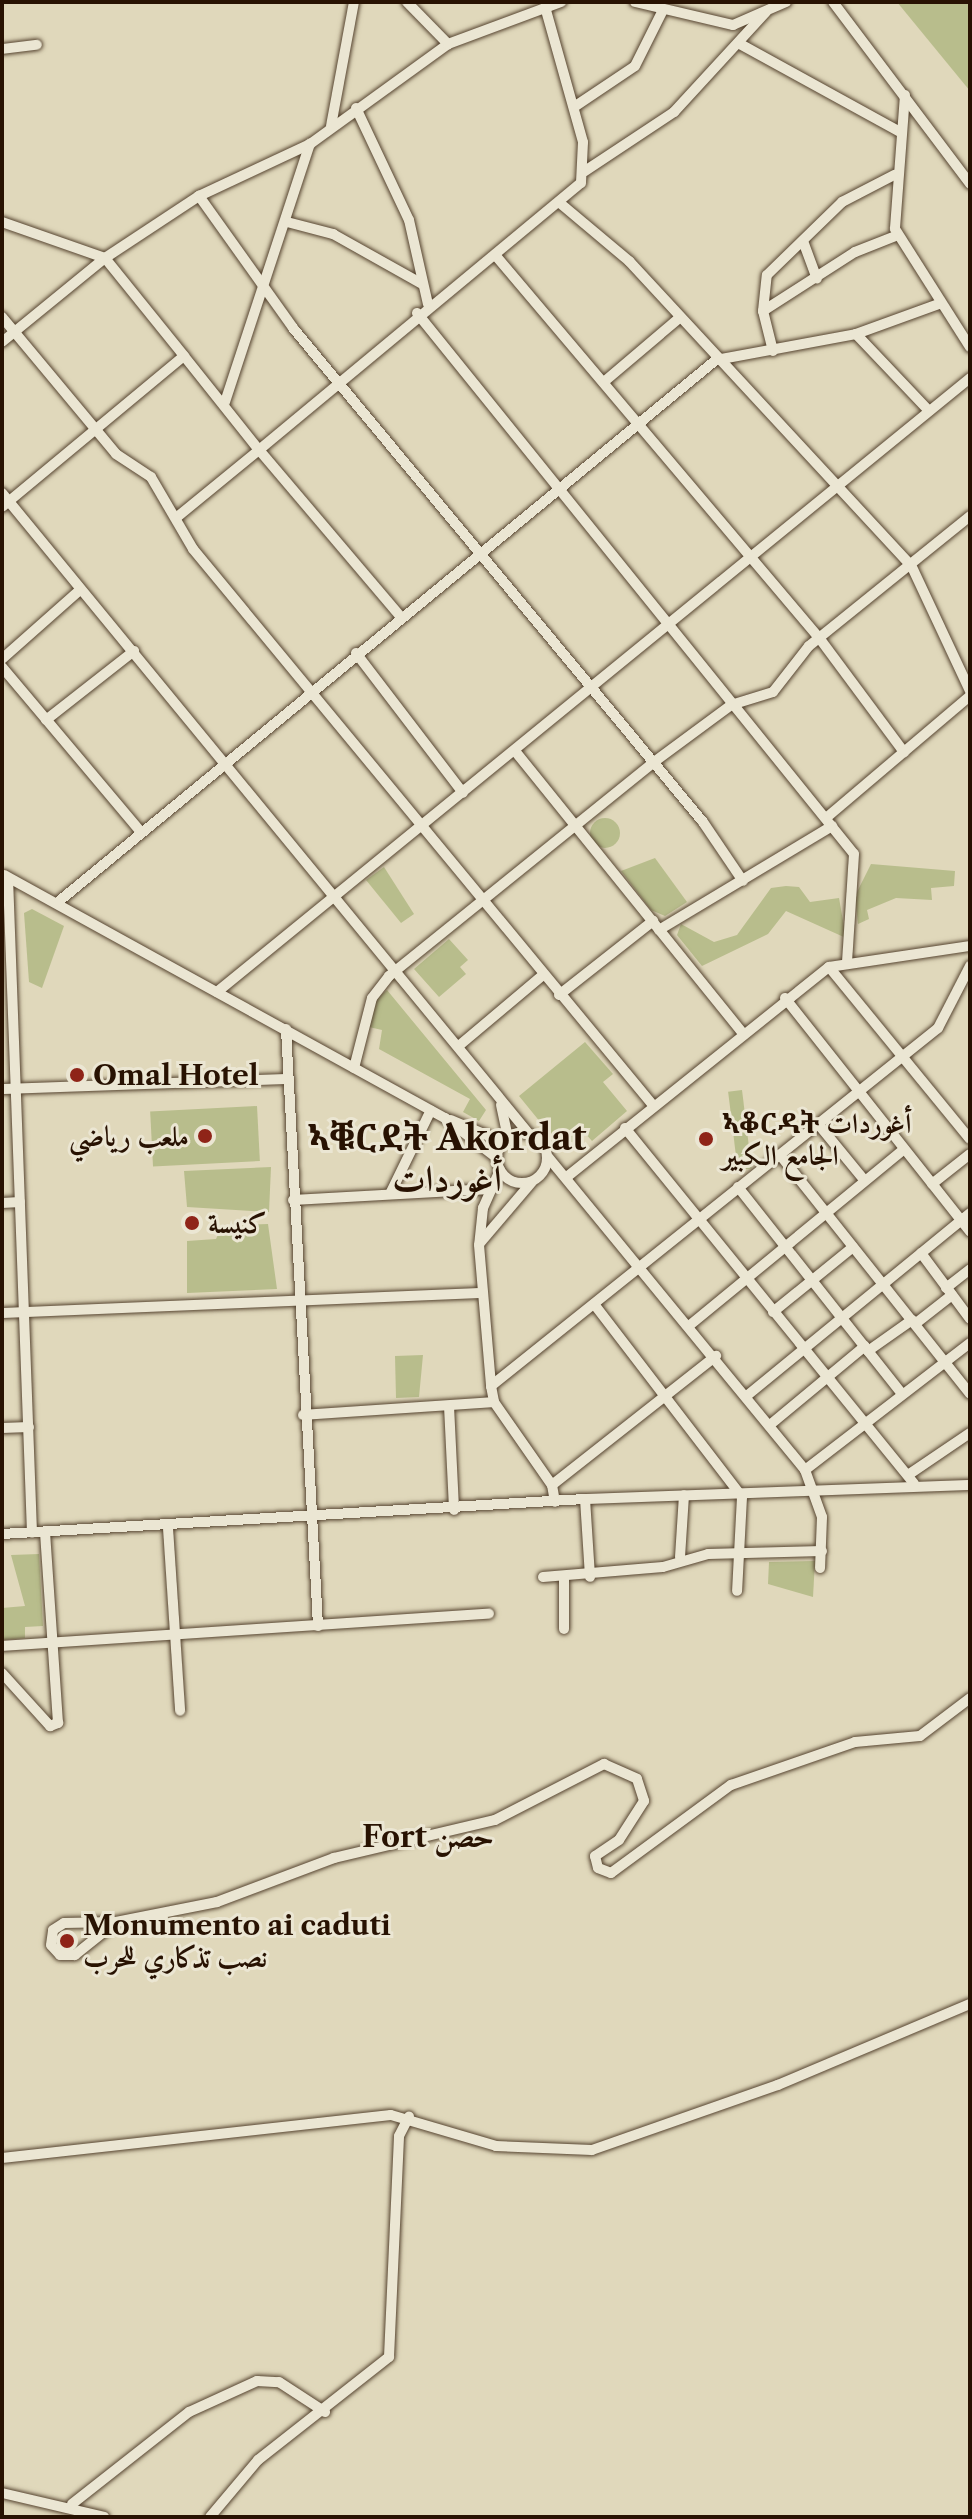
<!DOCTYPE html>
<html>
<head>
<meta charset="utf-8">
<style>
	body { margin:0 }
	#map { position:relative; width:972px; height:2519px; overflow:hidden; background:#e0d8bb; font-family:"Libre Caslon Text",Amiri,"Noto Serif Ethiopic",serif }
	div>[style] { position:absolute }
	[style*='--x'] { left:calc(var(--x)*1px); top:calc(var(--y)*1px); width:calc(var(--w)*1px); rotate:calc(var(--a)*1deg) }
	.green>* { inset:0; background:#b8bd8c; transform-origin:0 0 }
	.round { border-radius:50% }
	.roads { filter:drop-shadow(0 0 2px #564430) drop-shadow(0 0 2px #564430) }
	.street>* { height:10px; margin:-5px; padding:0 5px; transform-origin:5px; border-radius:5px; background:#ebe6d3 }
	.street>.ring { margin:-5px; padding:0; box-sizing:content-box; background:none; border:10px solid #ebe6d3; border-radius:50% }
	.dots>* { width:22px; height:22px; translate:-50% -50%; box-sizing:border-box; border:4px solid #ebe6d3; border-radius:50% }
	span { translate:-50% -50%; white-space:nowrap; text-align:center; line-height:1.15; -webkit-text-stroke:6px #ebe6d3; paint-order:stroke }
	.poi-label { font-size:28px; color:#281202; font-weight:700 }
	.left { translate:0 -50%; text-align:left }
	.right { translate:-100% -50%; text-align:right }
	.neighbourhood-label { font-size:30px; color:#281202; font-weight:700 }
	.district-label { font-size:36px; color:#281202; font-weight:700 }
	.frame { position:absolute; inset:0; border:4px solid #281202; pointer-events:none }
</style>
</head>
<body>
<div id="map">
	<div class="green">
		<div style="clip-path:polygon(897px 2px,970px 2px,970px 91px)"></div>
		<div class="round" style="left:590px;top:818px;width:30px;height:30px"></div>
		<div style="clip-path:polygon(655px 858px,687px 902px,665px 916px,651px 910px,621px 871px)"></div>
		<div style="clip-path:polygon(871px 864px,955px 871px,954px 886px,931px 888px,932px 900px,896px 898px,867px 910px,869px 919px,858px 924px,855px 896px)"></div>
		<div style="clip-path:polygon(384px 867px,414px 914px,401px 923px,366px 880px)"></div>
		<div style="clip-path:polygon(786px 886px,799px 887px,810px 902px,839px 898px,846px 938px,786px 911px,768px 934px,702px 966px,677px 935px,681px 924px,714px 942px,737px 935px,771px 888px)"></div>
		<div style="clip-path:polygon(32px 909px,64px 926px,42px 988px,29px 982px,24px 913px)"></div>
		<div style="clip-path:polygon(449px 939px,468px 960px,460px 967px,466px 974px,439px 997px,414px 969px)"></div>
		<div style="clip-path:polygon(387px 990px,486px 1110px,479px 1121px,463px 1112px,470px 1099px,379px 1049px,382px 1030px,369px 1027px,374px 1001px)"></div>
		<div style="clip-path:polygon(585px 1042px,613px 1074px,603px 1082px,627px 1111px,592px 1141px,584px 1132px,563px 1150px,519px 1096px)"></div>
		<div style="left:742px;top:1090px;width:79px;height:14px;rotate:83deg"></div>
		<div style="left:257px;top:1106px;width:55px;height:107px;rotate:87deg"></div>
		<div style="clip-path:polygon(271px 1167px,269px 1212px,187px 1207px,184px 1171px)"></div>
		<div style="clip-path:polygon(268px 1224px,277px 1289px,187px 1293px,187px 1241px,216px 1239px,222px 1226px)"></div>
		<div style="clip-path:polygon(423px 1355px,419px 1397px,396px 1398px,395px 1356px)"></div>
		<div style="clip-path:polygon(39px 1554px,43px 1626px,25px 1627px,25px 1638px,2px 1640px,2px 1608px,25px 1606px,11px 1555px)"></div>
		<div style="clip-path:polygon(815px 1561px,813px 1597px,768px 1584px,769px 1562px)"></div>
	</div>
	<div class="roads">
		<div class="street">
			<div style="--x:407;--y:2;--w:59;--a:45.7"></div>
			<div style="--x:635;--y:2;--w:101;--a:13.2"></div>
			<div style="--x:733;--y:25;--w:58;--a:-23.5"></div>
			<div style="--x:833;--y:2;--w:228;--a:53"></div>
			<div style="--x:740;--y:44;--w:183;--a:28.8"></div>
			<div style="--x:2;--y:49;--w:35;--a:-7"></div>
			<div style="--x:905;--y:95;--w:134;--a:94.3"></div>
			<div style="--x:895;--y:229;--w:140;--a:57.6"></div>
			<div style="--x:574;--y:107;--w:73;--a:-33.9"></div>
			<div style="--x:635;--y:66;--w:60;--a:-63.4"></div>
			<div style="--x:356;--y:108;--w:124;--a:64.7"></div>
			<div style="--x:409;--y:220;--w:86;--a:77.3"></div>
			<div style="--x:331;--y:126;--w:126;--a:-79.5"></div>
			<div style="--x:585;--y:171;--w:107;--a:-33.5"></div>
			<div style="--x:674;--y:112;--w:136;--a:-47.4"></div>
			<div style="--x:199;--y:196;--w:162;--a:54.5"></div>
			<div style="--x:293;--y:328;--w:642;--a:50.31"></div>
			<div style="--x:703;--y:822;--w:71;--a:55.9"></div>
			<div style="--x:561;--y:204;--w:89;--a:40"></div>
			<div style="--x:629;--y:261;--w:415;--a:47.2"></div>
			<div style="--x:911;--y:565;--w:139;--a:64.9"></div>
			<div style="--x:2;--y:222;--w:109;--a:19.3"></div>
			<div style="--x:105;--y:258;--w:126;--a:51.1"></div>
			<div style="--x:287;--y:222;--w:48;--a:14.6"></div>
			<div style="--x:333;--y:234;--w:102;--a:29.3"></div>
			<div style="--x:803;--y:241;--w:40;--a:69.8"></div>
			<div style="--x:496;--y:256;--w:502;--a:49.77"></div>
			<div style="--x:820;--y:639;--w:141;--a:53.4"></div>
			<div style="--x:763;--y:311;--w:109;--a:-32.7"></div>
			<div style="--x:855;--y:252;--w:46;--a:-21.6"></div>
			<div style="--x:417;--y:313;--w:695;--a:51.07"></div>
			<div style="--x:854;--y:854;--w:109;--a:93.7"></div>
			<div style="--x:2;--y:317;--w:178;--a:50.2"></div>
			<div style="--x:116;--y:454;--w:42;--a:33.3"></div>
			<div style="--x:151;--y:477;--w:83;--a:59.7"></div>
			<div style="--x:193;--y:549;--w:720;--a:50.41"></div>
			<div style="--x:856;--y:334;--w:88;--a:-19.9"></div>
			<div style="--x:2;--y:342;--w:133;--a:-39.2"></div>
			<div style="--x:105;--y:258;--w:113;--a:-33.4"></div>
			<div style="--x:199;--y:196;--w:123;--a:-25.1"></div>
			<div style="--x:310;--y:144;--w:170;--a:-35.9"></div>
			<div style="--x:448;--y:44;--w:121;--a:-20.4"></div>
			<div style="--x:773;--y:351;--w:41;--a:-104"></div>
			<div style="--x:763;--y:311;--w:36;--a:-84"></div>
			<div style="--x:767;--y:275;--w:105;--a:-44.2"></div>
			<div style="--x:842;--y:202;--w:59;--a:-27.4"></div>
			<div style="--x:605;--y:381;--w:96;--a:-40.3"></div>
			<div style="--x:225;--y:402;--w:272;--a:-71.8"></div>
			<div style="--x:2;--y:493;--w:830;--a:50.57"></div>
			<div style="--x:2;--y:507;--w:236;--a:-39.7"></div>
			<div style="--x:184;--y:356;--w:120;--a:51.4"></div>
			<div style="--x:259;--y:450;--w:106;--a:140.7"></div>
			<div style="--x:400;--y:616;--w:218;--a:-130.3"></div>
			<div style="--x:259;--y:450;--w:418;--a:-39.7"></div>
			<div style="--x:581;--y:183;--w:41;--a:-87.2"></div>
			<div style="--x:583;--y:142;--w:140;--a:-105.7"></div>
			<div style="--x:356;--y:653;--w:176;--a:52.6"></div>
			<div style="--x:2;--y:659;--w:104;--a:-41.5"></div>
			<div style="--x:2;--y:667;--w:214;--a:49.9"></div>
			<div style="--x:46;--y:720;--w:112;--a:-38.1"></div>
			<div style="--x:515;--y:751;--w:361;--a:51.1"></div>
			<div style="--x:826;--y:818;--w:189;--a:-40.3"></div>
			<div style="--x:4;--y:875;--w:504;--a:28.86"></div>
			<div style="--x:445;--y:1118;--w:66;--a:37.6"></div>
			<div style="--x:8;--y:878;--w:655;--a:87.9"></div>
			<div style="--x:58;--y:902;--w:852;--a:-39.48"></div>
			<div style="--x:716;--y:360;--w:142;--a:-10.5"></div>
			<div style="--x:856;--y:334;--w:106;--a:46.5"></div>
			<div style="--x:659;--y:930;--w:202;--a:-31"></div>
			<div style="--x:829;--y:967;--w:222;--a:50.7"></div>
			<div style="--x:217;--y:992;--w:972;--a:-39.19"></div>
			<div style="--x:559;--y:995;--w:120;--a:-38.2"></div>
			<div style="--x:785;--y:998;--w:298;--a:51.6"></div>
			<div style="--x:286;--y:1029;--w:598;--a:86.93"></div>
			<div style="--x:461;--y:1044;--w:107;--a:-40.1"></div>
			<div style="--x:354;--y:1068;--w:72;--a:-75.6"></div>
			<div style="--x:372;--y:998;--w:28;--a:-52"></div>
			<div style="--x:389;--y:976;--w:341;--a:-38.9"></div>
			<div style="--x:654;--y:762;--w:96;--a:-36.5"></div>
			<div style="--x:731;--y:705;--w:44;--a:-17.2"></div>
			<div style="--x:773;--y:692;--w:58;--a:-52"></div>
			<div style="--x:809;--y:646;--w:207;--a:-38.9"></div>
			<div style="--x:2;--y:1089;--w:286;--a:-2"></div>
			<div style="--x:501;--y:1105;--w:34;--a:78"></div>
			<div style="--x:451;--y:1120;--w:56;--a:22.9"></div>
			<div style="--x:819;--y:1125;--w:72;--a:50.6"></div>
			<div style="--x:625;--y:1128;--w:458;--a:50.9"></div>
			<div class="ring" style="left:497px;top:1133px;width:40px;height:40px"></div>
			<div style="--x:780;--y:1155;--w:305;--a:51.5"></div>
			<div style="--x:548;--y:1157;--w:405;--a:50.6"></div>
			<div style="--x:805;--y:1470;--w:50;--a:70.1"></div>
			<div style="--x:822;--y:1517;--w:51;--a:92.2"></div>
			<div style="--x:500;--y:1170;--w:42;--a:114.1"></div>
			<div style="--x:483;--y:1208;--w:37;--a:96"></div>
			<div style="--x:479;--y:1245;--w:142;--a:85.1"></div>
			<div style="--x:491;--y:1386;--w:16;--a:79"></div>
			<div style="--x:494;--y:1402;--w:101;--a:55.1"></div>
			<div style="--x:552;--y:1485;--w:17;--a:80"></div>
			<div style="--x:568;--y:1176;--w:334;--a:-38.7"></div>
			<div style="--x:829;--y:967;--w:143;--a:-8.5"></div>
			<div style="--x:932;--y:1184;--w:48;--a:-38.3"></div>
			<div style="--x:738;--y:1187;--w:264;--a:51.6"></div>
			<div style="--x:390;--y:1194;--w:93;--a:-64"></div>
			<div style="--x:293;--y:1200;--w:197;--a:-3.2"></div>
			<div style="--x:2;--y:1203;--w:18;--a:-3"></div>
			<div style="--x:480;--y:1243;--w:80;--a:-49.6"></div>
			<div style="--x:921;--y:1253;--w:82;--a:53.4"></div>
			<div style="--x:946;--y:1288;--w:31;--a:-38"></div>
			<div style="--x:594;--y:1304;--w:243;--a:52.5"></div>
			<div style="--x:742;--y:1497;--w:94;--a:93"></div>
			<div style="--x:773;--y:1312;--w:103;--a:-39.1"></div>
			<div style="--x:2;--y:1313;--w:479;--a:-2.4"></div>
			<div style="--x:915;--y:1324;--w:47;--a:-38.1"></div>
			<div style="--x:690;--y:1325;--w:277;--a:-39.4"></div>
			<div style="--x:868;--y:1351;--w:54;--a:-35.2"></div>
			<div style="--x:491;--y:1386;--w:573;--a:-38.69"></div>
			<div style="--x:938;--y:1028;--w:70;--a:-62.7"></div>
			<div style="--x:749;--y:1394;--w:286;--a:-39.3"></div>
			<div style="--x:449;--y:1406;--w:104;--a:87.2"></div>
			<div style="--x:303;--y:1415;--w:191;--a:-3.9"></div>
			<div style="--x:771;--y:1424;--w:122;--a:-39.7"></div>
			<div style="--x:2;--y:1428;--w:27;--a:-2"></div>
			<div style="--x:805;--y:1470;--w:208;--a:-37.6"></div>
			<div style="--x:908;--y:1475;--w:75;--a:-34.1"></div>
			<div style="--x:552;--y:1485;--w:209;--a:-38.2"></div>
			<div style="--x:585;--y:1499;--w:78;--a:86.3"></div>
			<div style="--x:168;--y:1528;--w:183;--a:86.2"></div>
			<div style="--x:2;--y:1534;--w:584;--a:-3.44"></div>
			<div style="--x:585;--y:1499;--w:385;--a:-2.1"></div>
			<div style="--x:680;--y:1557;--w:62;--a:-86.3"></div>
			<div style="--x:543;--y:1577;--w:120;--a:-4.8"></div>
			<div style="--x:663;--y:1567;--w:47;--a:-16.1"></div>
			<div style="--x:708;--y:1554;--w:114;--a:-1.5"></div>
			<div style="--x:564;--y:1629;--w:53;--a:-90"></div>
			<div style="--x:2;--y:1646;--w:488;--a:-3.8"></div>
			<div style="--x:2;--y:1673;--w:72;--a:47.8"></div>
			<div style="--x:50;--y:1726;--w:9;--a:-21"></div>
			<div style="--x:58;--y:1723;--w:190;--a:-93.9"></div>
			<div style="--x:116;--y:1922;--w:53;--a:141.2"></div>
			<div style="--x:75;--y:1955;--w:15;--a:180"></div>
			<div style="--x:60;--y:1955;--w:13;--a:-132"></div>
			<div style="--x:51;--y:1945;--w:15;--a:-82"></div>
			<div style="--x:53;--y:1930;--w:13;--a:-32"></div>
			<div style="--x:64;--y:1923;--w:52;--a:-1.1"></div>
			<div style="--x:116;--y:1922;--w:103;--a:-11.2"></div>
			<div style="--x:217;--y:1902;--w:125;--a:-20.6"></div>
			<div style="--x:334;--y:1858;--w:165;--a:-13.3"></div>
			<div style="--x:495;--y:1820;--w:123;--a:-27.2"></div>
			<div style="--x:604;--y:1764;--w:36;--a:24"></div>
			<div style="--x:637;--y:1779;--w:23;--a:72"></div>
			<div style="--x:644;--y:1801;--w:46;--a:122.7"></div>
			<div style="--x:619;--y:1840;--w:29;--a:146"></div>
			<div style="--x:595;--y:1856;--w:12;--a:76"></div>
			<div style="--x:598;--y:1868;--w:14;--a:21"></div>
			<div style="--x:611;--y:1873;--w:149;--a:-36.3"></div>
			<div style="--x:731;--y:1785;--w:131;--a:-19.1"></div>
			<div style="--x:855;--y:1742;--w:65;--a:-5.3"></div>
			<div style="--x:920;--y:1736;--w:63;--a:-37.2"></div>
			<div style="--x:2;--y:2158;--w:391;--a:-6.3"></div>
			<div style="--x:391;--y:2115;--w:109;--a:16.4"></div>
			<div style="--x:496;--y:2146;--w:96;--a:2.4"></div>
			<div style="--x:592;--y:2150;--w:197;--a:-19.3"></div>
			<div style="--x:778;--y:2085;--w:208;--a:-22.9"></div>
			<div style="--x:2;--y:2493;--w:105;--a:13.2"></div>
			<div style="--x:72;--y:2504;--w:149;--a:-38.2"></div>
			<div style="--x:189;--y:2412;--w:75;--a:-24.5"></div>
			<div style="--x:257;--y:2381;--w:22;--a:3"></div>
			<div style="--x:279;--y:2382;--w:55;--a:33.1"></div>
			<div style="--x:210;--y:2517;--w:75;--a:-49.9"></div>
			<div style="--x:258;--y:2460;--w:167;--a:-38.2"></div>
			<div style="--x:389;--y:2357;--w:221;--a:-87.4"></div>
			<div style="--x:399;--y:2136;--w:22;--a:-63"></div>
		</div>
	</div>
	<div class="dots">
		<div style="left:77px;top:1075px;background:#8f2418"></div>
		<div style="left:205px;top:1136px;background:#8f2418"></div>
		<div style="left:706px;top:1139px;background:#8f2418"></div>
		<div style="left:192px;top:1223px;background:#8f2418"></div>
		<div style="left:67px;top:1941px;background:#8f2418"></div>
	</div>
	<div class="poi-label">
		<span class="left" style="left:93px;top:1075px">Omal Hotel</span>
		<span class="left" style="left:722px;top:1139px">ኣቆርዳት أغوردات<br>الجامع الكبير</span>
		<span class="right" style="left:189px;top:1136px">ملعب رياضي</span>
		<span class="left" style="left:208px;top:1223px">كنيسة</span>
		<span class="left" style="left:83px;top:1941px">Monumento ai caduti<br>نصب تذكاري للحرب</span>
	</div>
	<div class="neighbourhood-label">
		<span style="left:428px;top:1837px">Fort حصن</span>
	</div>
	<div class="district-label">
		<span style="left:447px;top:1158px">ኣቑርደት Akordat<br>أغوردات</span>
	</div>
	<div class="frame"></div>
</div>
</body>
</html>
